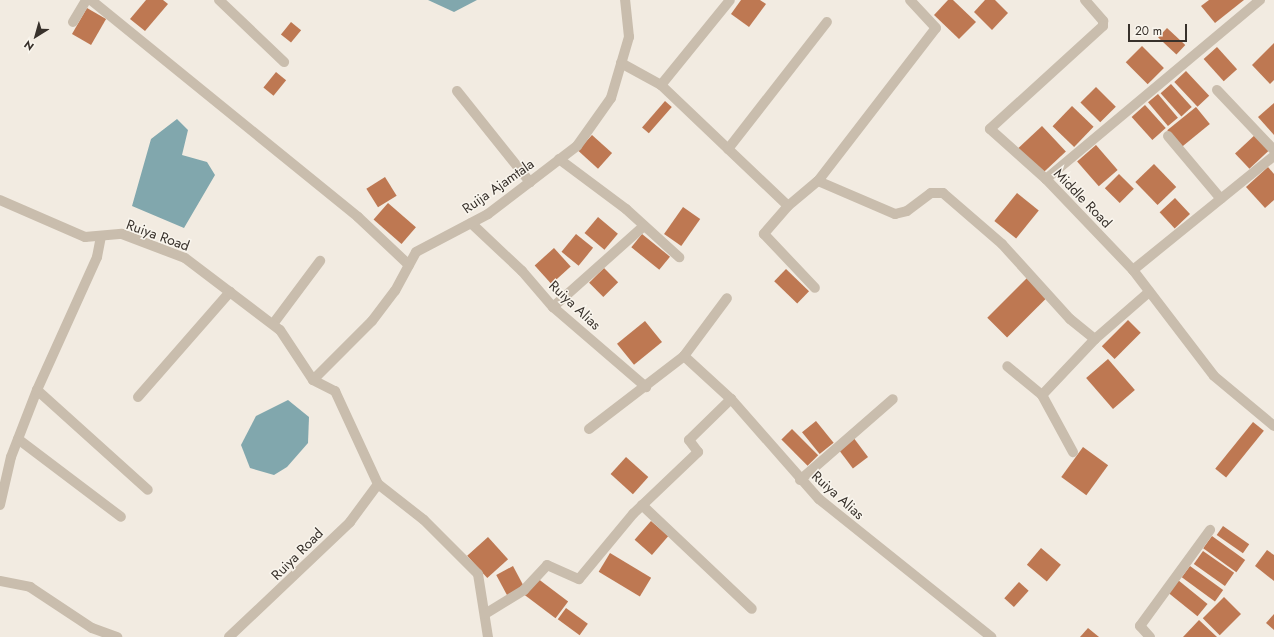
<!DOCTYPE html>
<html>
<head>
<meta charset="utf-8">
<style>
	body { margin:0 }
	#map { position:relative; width:1274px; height:637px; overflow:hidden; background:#f2ebe1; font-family:Jost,sans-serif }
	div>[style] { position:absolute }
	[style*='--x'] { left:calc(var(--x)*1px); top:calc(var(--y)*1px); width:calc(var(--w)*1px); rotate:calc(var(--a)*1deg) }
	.water>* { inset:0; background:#81a7ad }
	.building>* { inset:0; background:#be7852; transform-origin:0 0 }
	.minor>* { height:10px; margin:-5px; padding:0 5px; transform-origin:5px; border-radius:5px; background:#c9bdad }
	.tertiary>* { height:10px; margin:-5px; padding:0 5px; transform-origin:5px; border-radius:5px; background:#c9bdad }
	span { translate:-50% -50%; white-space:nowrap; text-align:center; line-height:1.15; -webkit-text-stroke:3px #f9f5ed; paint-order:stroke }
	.street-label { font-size:14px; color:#38312b }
	.north { position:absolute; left:16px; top:16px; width:40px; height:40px; -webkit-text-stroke:3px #f9f5ed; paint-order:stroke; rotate:217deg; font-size:11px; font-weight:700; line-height:16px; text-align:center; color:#38312b }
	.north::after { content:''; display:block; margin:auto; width:14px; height:18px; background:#38312b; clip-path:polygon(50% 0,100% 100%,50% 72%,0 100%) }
	.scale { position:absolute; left:1128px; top:24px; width:59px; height:18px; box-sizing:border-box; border:2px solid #38312b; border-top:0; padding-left:5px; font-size:12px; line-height:14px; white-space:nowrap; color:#38312b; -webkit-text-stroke:3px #f9f5ed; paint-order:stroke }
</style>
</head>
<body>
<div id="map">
	<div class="water">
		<div style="clip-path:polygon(428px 0,477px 0,454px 12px)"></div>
		<div style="clip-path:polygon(177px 119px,188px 130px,182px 155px,207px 162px,215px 175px,184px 228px,132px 206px,151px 139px)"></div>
		<div style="clip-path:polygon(288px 400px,309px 417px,308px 443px,287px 467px,274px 475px,250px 468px,241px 445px,256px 416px)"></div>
	</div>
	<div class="building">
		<div style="clip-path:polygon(146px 0,163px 0,168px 4px,145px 31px,130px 19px)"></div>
		<div style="clip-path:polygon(741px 0,760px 0,766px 4px,749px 27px,731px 14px)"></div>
		<div style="clip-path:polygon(948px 0,953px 0,976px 22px,959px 39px,934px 15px)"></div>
		<div style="clip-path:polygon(985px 0,995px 0,1008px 13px,992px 30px,974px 12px)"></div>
		<div style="clip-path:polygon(1209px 0,1244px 0,1215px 23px,1201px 6px)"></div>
		<div style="left:87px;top:8px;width:22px;height:30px;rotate:30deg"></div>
		<div style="left:291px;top:22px;width:13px;height:16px;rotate:39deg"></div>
		<div style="left:1167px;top:28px;width:25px;height:13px;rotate:43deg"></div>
		<div style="clip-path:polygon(1274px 43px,1274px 80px,1270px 84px,1252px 65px)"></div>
		<div style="left:1142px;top:46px;width:31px;height:23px;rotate:45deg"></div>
		<div style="left:1217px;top:47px;width:30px;height:18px;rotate:48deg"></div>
		<div style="left:1186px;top:71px;width:34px;height:16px;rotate:47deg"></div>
		<div style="left:276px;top:72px;width:13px;height:20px;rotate:39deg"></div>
		<div style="left:1171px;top:84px;width:31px;height:14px;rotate:48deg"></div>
		<div style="left:1096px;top:87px;width:28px;height:22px;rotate:45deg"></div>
		<div style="left:1158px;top:94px;width:31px;height:13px;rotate:50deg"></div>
		<div style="left:665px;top:101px;width:9px;height:35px;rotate:41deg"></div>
		<div style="clip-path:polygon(1274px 103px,1274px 135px,1258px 117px)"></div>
		<div style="left:1145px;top:105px;width:31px;height:18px;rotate:48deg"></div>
		<div style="left:1072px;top:106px;width:30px;height:28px;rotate:44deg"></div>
		<div style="left:1196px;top:107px;width:22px;height:37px;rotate:51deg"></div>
		<div style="left:1042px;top:126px;width:35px;height:33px;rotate:47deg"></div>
		<div style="left:1257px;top:133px;width:21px;height:30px;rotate:47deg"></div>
		<div style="left:592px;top:135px;width:27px;height:21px;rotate:42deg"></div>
		<div style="left:1096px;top:145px;width:33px;height:25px;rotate:49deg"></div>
		<div style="left:1154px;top:164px;width:32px;height:26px;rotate:46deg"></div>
		<div style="clip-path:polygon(1268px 167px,1274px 174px,1274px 200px,1265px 208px,1246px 187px)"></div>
		<div style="left:1119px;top:174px;width:21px;height:20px;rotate:45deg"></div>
		<div style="left:385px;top:177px;width:22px;height:22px;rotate:58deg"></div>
		<div style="left:1017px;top:193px;width:28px;height:36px;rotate:39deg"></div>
		<div style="left:1175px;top:198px;width:22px;height:21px;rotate:47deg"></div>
		<div style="left:388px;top:203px;width:37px;height:22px;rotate:41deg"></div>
		<div style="left:683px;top:207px;width:21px;height:33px;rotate:35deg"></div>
		<div style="left:598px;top:217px;width:26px;height:21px;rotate:40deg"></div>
		<div style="left:576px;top:234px;width:22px;height:23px;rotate:39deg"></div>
		<div style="left:642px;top:234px;width:36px;height:17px;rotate:39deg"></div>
		<div style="left:554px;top:248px;width:25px;height:26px;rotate:48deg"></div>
		<div style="left:604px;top:268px;width:20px;height:21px;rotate:45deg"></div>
		<div style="left:786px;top:269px;width:32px;height:17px;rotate:44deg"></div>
		<div style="left:1029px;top:276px;width:28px;height:59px;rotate:45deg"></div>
		<div style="left:1128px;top:320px;width:18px;height:37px;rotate:45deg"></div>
		<div style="left:645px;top:321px;width:27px;height:36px;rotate:51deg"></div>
		<div style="left:1108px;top:359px;width:41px;height:29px;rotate:49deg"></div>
		<div style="left:816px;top:421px;width:28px;height:18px;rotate:51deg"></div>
		<div style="left:1253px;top:422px;width:14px;height:60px;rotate:39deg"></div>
		<div style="left:792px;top:429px;width:37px;height:15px;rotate:45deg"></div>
		<div style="left:853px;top:437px;width:25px;height:19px;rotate:53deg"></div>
		<div style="left:1083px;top:447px;width:31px;height:37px;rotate:36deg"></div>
		<div style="left:626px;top:457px;width:30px;height:23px;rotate:42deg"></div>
		<div style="left:651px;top:521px;width:23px;height:25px;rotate:41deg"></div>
		<div style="left:1223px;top:526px;width:32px;height:11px;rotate:35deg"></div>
		<div style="left:1212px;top:536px;width:41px;height:15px;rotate:36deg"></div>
		<div style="left:488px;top:537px;width:30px;height:28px;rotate:48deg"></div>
		<div style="left:1041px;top:548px;width:26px;height:22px;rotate:40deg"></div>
		<div style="clip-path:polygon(1267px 550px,1274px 555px,1274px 581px,1255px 566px)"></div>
		<div style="left:1203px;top:551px;width:38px;height:16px;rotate:35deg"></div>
		<div style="left:610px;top:553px;width:48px;height:22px;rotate:31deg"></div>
		<div style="left:513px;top:566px;width:24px;height:19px;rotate:62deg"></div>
		<div style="left:1190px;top:566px;width:41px;height:14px;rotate:36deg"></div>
		<div style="left:537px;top:578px;width:39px;height:21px;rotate:37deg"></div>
		<div style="left:1178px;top:580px;width:38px;height:16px;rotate:39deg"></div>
		<div style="left:1019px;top:582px;width:13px;height:22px;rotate:42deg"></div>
		<div style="left:1224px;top:597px;width:24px;height:30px;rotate:45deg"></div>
		<div style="left:566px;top:608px;width:27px;height:14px;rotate:36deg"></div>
		<div style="clip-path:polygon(1274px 614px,1274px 630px,1266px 623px)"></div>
		<div style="clip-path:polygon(1199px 620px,1217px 637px,1183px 637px)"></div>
		<div style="clip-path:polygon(1088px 628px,1099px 637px,1080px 637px)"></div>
	</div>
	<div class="minor">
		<div style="--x:91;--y:0;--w:344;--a:39.1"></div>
		<div style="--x:358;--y:217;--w:70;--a:43.3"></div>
		<div style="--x:219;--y:0;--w:90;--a:43.6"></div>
		<div style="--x:1085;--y:0;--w:28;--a:49"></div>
		<div style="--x:1103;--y:21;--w:5;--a:90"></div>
		<div style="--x:1103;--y:26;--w:153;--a:137.7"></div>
		<div style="--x:990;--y:129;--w:75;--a:41.8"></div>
		<div style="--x:1046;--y:179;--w:126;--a:46.3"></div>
		<div style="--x:1133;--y:270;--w:133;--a:52.6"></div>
		<div style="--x:1214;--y:376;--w:78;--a:39.8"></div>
		<div style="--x:73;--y:22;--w:26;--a:-59"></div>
		<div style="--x:621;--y:63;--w:46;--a:28.8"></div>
		<div style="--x:661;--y:85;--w:175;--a:43.6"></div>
		<div style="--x:788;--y:206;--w:39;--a:-40"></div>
		<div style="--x:818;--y:181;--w:84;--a:23.2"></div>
		<div style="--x:895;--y:214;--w:12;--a:-14"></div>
		<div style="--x:907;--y:211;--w:30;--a:-37"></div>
		<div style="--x:931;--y:193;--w:12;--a:0"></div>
		<div style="--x:943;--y:193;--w:78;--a:40.8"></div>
		<div style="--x:1002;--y:244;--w:101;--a:47.8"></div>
		<div style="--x:1070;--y:319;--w:32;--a:39"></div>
		<div style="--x:1095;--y:339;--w:77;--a:133.4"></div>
		<div style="--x:1042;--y:395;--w:45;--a:-140.4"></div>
		<div style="--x:661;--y:85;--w:109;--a:-50.9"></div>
		<div style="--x:1217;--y:90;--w:83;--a:46.5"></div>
		<div style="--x:457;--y:91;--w:117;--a:51.3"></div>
		<div style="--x:1168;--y:136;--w:82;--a:49.9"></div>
		<div style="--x:728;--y:149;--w:161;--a:-52.1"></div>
		<div style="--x:559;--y:159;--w:84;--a:36.7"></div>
		<div style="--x:626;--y:209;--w:72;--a:42.2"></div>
		<div style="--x:1046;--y:179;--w:279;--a:-39.9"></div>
		<div style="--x:818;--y:181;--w:193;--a:-52.4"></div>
		<div style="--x:936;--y:28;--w:38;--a:-133"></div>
		<div style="--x:788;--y:206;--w:37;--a:131"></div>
		<div style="--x:764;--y:234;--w:74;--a:46.6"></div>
		<div style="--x:471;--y:223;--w:70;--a:43.3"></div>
		<div style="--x:522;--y:271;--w:48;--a:49.3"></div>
		<div style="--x:553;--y:307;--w:123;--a:40.7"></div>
		<div style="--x:1133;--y:270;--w:181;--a:-39"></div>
		<div style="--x:553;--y:307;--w:122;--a:-41.7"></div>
		<div style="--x:273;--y:324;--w:79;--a:-53.3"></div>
		<div style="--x:1095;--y:339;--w:72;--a:-41"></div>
		<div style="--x:684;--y:356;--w:64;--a:42.5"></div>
		<div style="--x:731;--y:399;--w:133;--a:48.7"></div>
		<div style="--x:819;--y:499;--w:221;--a:38.7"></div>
		<div style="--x:313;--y:380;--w:25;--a:27"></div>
		<div style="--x:335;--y:391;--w:102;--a:65.2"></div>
		<div style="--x:378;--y:484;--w:58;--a:38"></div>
		<div style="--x:424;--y:520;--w:76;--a:45"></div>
		<div style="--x:478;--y:574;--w:64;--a:81"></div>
		<div style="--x:37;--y:390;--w:149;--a:42"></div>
		<div style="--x:1042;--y:395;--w:65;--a:61.5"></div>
		<div style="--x:138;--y:397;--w:140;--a:-48.8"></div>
		<div style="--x:589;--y:429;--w:120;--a:-37.5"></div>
		<div style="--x:684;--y:356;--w:72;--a:-53.4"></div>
		<div style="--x:18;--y:439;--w:129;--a:37.1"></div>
		<div style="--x:800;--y:480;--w:123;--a:-41.1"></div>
		<div style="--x:0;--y:505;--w:49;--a:-77.1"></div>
		<div style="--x:11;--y:457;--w:72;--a:-68.8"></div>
		<div style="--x:37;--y:390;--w:146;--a:-65.7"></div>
		<div style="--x:97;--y:257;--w:21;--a:-79"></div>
		<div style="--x:642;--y:505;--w:151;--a:43.4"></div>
		<div style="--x:0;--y:581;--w:31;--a:11"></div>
		<div style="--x:30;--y:587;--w:74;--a:33.5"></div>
		<div style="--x:92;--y:628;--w:27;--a:20"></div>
		<div style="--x:485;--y:614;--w:46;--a:-31.6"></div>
		<div style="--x:524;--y:590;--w:34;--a:-47"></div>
		<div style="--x:547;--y:565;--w:35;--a:24"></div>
		<div style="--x:579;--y:579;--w:85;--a:-50.3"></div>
		<div style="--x:633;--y:514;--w:90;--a:-43.6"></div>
		<div style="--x:698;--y:452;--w:15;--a:-127"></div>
		<div style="--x:689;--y:440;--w:59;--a:-44.3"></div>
		<div style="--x:229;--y:637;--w:167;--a:-43.5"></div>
		<div style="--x:350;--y:522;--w:47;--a:-53.6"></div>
		<div style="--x:1150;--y:637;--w:15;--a:-132"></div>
		<div style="--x:1140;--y:626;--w:119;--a:-53.9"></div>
	</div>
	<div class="tertiary">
		<div style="--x:0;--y:200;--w:93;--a:23.5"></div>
		<div style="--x:85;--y:237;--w:37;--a:-5"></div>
		<div style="--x:122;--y:234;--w:67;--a:20.9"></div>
		<div style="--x:185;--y:258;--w:119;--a:37.2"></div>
		<div style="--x:280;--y:330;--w:60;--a:56.6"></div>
		<div style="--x:313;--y:380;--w:83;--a:-45"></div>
		<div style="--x:372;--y:321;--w:38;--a:-53"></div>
		<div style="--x:395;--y:291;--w:44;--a:-61.7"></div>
		<div style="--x:416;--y:252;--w:81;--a:-27.8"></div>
		<div style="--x:488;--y:214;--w:112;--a:-37.4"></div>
		<div style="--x:577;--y:146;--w:59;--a:-54.7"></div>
		<div style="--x:611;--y:98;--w:64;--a:-73.6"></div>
		<div style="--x:629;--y:37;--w:37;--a:-96"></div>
	</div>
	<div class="street-label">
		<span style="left:498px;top:186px;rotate:-35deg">Ruija Ajamtala</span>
		<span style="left:1083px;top:198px;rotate:46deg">Middle Road</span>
		<span style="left:158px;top:235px;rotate:20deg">Ruiya Road</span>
		<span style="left:575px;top:305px;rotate:43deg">Ruiya Alias</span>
		<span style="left:838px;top:495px;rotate:42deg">Ruiya Alias</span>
		<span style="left:297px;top:554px;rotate:-45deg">Ruiya Road</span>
	</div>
	<div class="north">N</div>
	<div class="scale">20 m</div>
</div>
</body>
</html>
